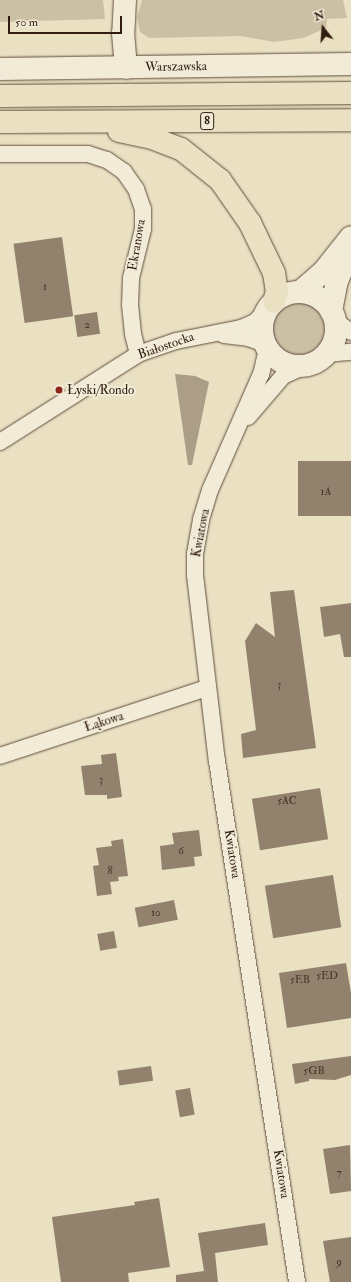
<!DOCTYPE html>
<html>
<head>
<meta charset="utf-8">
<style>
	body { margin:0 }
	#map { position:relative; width:351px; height:1282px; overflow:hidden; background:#eae0c2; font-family:"IM FELL Double Pica",serif }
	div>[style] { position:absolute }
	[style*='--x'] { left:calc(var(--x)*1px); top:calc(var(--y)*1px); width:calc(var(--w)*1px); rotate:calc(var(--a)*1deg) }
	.green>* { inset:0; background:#cbbfa4 }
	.round { border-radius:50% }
	.water>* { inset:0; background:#ab9d86 }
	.building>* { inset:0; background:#92826d; transform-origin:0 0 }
	.roads { filter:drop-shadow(0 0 1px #604d3d) drop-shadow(0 0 1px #604d3d) }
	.street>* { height:16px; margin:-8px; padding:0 8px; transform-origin:8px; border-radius:8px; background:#f1ebd7 }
	.secondary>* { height:22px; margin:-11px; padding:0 11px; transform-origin:11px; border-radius:11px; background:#f1ebd7 }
	.secondary>.ring { margin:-11px; padding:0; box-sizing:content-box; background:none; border:22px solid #f1ebd7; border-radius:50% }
	.highway>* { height:22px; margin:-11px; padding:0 11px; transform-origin:11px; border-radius:11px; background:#eae0c2 }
	.dots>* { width:11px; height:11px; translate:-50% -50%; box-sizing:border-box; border:2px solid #f1ebd7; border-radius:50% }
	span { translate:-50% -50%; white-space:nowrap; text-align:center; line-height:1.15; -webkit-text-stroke:4px #f1ebd7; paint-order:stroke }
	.number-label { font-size:11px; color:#4a3628 }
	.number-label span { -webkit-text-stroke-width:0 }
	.shield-label span { padding:1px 3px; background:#f1ebd7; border:1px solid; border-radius:3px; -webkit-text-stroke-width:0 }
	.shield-label { font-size:12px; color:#321c11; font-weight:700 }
	.street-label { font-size:13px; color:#321c11 }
	.poi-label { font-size:13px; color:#321c11 }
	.left { translate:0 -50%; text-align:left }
	.north { position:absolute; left:303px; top:8px; width:40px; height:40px; -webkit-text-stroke:3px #f1ebd7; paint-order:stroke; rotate:343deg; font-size:11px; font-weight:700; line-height:16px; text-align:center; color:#321c11 }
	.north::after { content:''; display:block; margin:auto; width:14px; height:18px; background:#321c11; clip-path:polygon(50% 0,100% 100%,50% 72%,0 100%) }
	.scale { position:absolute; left:8px; top:16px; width:114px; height:18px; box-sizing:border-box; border:2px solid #321c11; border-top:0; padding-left:5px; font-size:12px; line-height:14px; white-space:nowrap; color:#321c11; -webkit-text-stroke:3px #f1ebd7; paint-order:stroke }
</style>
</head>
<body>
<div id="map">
	<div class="green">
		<div style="clip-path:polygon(0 0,103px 0,105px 19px,0 22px)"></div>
		<div style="clip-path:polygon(142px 0,343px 0,347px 18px,327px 19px,326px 28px,303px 38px,274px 42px,241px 36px,149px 38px,140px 32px,137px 17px)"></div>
		<div class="round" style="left:273px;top:303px;width:52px;height:52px"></div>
	</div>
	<div class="water">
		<div style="clip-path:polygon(175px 374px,195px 376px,209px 382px,192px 465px,188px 465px)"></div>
	</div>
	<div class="building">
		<div style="left:62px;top:237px;width:80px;height:49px;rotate:82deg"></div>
		<div style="left:97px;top:312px;width:22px;height:23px;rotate:82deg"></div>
		<div style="left:351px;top:461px;width:55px;height:53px;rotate:90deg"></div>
		<div style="clip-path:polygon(294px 590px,316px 748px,243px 758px,241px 734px,256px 730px,245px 641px,256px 623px,275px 637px,270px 592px)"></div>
		<div style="clip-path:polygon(351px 603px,351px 657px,344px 657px,340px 634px,324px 637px,320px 607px)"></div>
		<div style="clip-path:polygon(116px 753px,122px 797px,107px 799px,107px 795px,85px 795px,81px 766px,102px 764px,101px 755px)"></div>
		<div style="left:320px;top:788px;width:52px;height:69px;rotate:81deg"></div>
		<div style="clip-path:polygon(199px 830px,202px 856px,194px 857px,195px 866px,162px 870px,160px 846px,174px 844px,172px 833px)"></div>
		<div style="clip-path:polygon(123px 839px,128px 876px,118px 877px,119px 881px,110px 882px,112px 894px,97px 896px,93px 866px,99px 865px,96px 848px,112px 846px,111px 841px)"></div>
		<div style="left:333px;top:875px;width:53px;height:69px;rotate:81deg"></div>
		<div style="left:174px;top:900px;width:20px;height:40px;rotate:79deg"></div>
		<div style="left:114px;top:931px;width:17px;height:17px;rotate:80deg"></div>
		<div style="clip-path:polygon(346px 963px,351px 993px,351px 1018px,287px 1028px,279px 973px)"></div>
		<div style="clip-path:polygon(351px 1056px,351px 1075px,335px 1080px,309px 1079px,309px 1081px,295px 1084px,292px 1064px)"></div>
		<div style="left:151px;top:1066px;width:15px;height:34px;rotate:82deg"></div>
		<div style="left:190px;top:1088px;width:27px;height:15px;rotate:80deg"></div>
		<div style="clip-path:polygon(350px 1145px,351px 1191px,330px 1194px,323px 1149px)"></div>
		<div style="clip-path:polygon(159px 1198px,170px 1267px,128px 1273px,129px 1282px,61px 1282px,52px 1217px,135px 1205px,134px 1202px)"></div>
		<div style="clip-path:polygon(265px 1223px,268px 1245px,215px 1253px,218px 1282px,176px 1282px,176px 1275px,204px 1271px,198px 1233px)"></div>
		<div style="clip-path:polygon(351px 1237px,351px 1282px,330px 1282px,323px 1241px)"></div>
	</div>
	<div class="roads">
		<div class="street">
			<div style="--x:0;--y:154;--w:88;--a:0"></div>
			<div style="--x:88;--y:154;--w:20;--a:18"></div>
			<div style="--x:107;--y:160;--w:21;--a:35"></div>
			<div style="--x:124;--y:172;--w:21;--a:55"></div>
			<div style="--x:136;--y:189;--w:21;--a:71"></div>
			<div style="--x:143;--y:209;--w:20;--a:90"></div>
			<div style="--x:143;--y:229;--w:50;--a:103.8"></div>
			<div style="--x:131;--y:278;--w:27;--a:92"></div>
			<div style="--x:130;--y:305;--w:29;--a:84"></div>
			<div style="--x:133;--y:334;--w:21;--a:76"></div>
			<div style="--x:334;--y:320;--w:21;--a:35"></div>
			<div style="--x:224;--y:335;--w:24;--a:7"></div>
			<div style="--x:248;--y:338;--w:18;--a:19"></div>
			<div style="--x:267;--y:349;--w:26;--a:103"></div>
			<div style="--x:261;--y:374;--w:127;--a:113.7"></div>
			<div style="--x:210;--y:490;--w:31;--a:107"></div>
			<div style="--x:201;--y:520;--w:35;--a:100"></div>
			<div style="--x:195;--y:554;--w:21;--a:90"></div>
			<div style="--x:195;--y:575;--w:187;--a:83.3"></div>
			<div style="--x:217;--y:761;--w:527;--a:81.27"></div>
			<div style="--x:326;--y:354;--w:25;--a:-5"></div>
			<div style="--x:248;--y:417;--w:54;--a:-49.5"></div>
			<div style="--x:283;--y:376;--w:30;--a:-24"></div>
			<div style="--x:0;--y:442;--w:164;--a:-32.5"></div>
			<div style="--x:138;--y:354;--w:40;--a:-18.9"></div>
			<div style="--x:176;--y:341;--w:66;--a:-11.3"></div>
			<div style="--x:241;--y:328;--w:15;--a:-23"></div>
			<div style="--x:255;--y:322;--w:17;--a:-45"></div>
			<div style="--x:0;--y:756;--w:218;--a:-18.2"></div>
		</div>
		<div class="secondary">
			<div style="--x:125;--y:0;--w:33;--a:93"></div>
			<div style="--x:123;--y:33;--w:35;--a:85"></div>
			<div style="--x:0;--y:69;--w:351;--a:-0.8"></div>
			<div style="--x:300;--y:292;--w:32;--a:-41"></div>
			<div style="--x:324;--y:271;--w:43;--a:-51.5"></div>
			<div class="ring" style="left:262px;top:292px;width:52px;height:52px"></div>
			<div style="--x:331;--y:311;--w:31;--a:-79"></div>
			<div style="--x:337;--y:281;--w:36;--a:-67"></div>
		</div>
		<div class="highway">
			<div style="--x:0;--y:96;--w:351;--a:-0.5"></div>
			<div style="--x:0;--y:122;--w:351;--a:-0.3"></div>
			<div style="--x:119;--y:131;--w:34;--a:12"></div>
			<div style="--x:152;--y:138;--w:31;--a:21"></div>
			<div style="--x:181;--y:149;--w:50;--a:38.5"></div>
			<div style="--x:220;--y:180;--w:52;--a:55.1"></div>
			<div style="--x:250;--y:223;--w:55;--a:64.4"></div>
			<div style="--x:274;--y:273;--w:18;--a:81"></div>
			<div style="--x:277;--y:291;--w:11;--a:105"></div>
		</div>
	</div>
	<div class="dots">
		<div style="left:59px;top:390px;background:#8f2418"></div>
	</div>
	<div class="number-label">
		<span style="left:45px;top:287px">1</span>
		<span style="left:87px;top:325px">2</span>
		<span style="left:326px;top:492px">1A</span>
		<span style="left:279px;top:685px">3</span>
		<span style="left:101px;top:780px">3</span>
		<span style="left:287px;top:801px">5AC</span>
		<span style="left:181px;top:851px">6</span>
		<span style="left:110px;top:871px">8</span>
		<span style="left:156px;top:913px">10</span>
		<span style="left:327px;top:976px">5ED</span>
		<span style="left:300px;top:980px">5EB</span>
		<span style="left:314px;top:1071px">5GB</span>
		<span style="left:339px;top:1173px">7</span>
		<span style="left:339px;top:1262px">9</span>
	</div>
	<div class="shield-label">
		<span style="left:207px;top:121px">8</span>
	</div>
	<div class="street-label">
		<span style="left:176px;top:67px;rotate:-1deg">Warszawska</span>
		<span style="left:137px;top:245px;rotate:-80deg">Ekranowa</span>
		<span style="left:166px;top:346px;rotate:-19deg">Białostocka</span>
		<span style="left:201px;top:533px;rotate:-79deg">Kwiatowa</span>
		<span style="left:104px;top:722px;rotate:-18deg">Łąkowa</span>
		<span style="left:232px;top:854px;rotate:81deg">Kwiatowa</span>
		<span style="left:281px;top:1174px;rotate:81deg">Kwiatowa</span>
	</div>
	<div class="poi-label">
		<span class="left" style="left:67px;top:390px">Łyski/Rondo</span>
	</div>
	<div class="north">N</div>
	<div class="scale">50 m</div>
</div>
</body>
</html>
